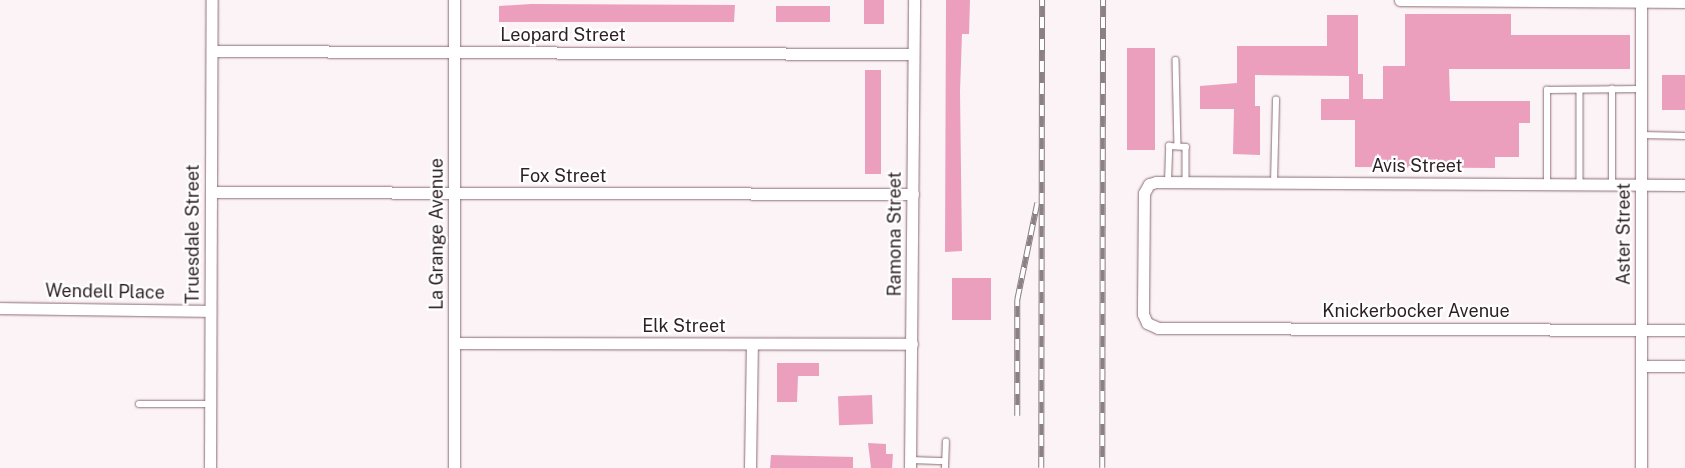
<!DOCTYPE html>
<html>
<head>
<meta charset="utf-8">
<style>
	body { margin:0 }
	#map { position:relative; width:1685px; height:468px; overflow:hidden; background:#fbf3f5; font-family:"Public Sans",sans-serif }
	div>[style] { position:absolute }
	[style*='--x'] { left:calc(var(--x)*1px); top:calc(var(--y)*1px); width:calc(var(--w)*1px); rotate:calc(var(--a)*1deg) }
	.building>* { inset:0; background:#ec9ebd; transform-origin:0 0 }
	.roads { filter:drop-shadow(0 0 1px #8d6b77) drop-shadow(0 0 1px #8d6b77) }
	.service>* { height:5.5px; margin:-2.75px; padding:0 2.75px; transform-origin:2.75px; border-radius:2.75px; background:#fff }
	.minor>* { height:11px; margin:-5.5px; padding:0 5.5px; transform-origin:5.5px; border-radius:5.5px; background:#fff }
	.rail>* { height:5.5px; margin-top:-2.75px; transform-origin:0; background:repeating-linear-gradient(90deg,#fff 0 11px,#8b8083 0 22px); box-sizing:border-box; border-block:1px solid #8b8083 }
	span { translate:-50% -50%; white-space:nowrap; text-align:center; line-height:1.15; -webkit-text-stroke:4.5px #fff; paint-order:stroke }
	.street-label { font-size:18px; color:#2d1f24 }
</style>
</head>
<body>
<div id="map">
	<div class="building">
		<div style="left:864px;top:0;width:20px;height:24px"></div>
		<div style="clip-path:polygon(946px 0,970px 0,969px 34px,962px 34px,960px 91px,962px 251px,945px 252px)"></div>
		<div style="clip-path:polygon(531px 4px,735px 5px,734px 22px,499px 22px,499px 6px)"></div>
		<div style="left:776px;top:6px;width:54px;height:16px"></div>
		<div style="clip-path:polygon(1405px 14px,1511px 14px,1511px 35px,1630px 35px,1630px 69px,1449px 69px,1450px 101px,1530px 101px,1530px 123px,1519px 123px,1519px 157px,1495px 157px,1495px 168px,1355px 167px,1355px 120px,1321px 120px,1321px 99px,1349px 99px,1349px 76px,1255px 75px,1255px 106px,1260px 106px,1260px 155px,1233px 154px,1234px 109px,1200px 109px,1200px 86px,1237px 83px,1237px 46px,1327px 46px,1327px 15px,1358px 15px,1358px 74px,1363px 74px,1363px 99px,1383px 99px,1383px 66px,1405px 66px)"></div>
		<div style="left:1127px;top:48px;width:28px;height:102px"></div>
		<div style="left:865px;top:70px;width:16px;height:104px"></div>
		<div style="left:1662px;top:75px;width:23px;height:35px"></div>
		<div style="left:952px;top:278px;width:39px;height:42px"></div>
		<div style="clip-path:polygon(777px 363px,819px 363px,819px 376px,798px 376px,797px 402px,777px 402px)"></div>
		<div style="left:872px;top:395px;width:29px;height:34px;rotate:88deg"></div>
		<div style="clip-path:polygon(868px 443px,886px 444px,886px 454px,893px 454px,892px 468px,871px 468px)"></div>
		<div style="clip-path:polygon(771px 455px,853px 457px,853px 468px,770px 468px)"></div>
	</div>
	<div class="roads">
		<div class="service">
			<div style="--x:1176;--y:60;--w:86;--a:88.7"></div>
			<div style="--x:1580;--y:90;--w:94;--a:90"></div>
			<div style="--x:1641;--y:135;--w:44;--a:1.3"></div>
			<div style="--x:1168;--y:182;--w:36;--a:-88"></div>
			<div style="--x:1169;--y:146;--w:17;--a:3"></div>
			<div style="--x:1186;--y:147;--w:35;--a:90"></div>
			<div style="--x:1274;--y:183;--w:83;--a:-88.6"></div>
			<div style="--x:1547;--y:184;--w:94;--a:-90"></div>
			<div style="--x:1547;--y:90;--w:94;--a:-0.6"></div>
			<div style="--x:1612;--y:185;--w:96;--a:-90"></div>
			<div style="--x:139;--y:404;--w:71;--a:0"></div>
			<div style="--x:911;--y:460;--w:34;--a:2"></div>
			<div style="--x:945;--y:468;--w:26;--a:-88"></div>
		</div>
		<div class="minor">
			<div style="--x:1400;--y:0;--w:285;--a:0.4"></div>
			<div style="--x:212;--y:51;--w:701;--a:0.25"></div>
			<div style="--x:1685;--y:185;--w:529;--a:-179.68"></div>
			<div style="--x:1156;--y:182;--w:7;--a:164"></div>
			<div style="--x:1149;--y:184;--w:10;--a:119"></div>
			<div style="--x:1144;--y:193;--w:121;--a:90.5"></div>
			<div style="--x:1143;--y:314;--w:10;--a:66"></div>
			<div style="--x:1147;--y:323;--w:12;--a:24"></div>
			<div style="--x:1158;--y:328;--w:527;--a:0.22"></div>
			<div style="--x:212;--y:192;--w:701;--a:0.16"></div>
			<div style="--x:0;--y:308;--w:210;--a:0.8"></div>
			<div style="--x:455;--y:343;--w:457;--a:0.1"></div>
			<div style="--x:1641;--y:366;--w:44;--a:0"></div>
			<div style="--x:210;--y:468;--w:468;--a:-89.8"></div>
			<div style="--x:454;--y:468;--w:468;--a:-90"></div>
			<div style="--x:750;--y:468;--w:124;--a:-89.1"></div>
			<div style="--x:910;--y:468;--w:468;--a:-89.5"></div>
			<div style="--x:1641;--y:468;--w:468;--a:-90"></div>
		</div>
	</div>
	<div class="rail">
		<div style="--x:1017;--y:416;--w:116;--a:-90"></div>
		<div style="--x:1017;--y:300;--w:99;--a:-78.3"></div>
		<div style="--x:1041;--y:468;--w:468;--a:-89.9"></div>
		<div style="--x:1102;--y:468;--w:468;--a:-89.9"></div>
	</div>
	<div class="street-label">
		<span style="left:563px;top:35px">Leopard Street</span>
		<span style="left:1417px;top:166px">Avis Street</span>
		<span style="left:563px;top:176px">Fox Street</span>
		<span style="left:193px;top:234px;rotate:-90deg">Truesdale Street</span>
		<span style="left:437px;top:234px;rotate:-90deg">La Grange Avenue</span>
		<span style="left:895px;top:234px;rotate:-90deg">Ramona Street</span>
		<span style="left:1624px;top:234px;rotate:-90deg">Aster Street</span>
		<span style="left:105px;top:292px;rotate:1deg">Wendell Place</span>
		<span style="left:1416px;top:311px">Knickerbocker Avenue</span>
		<span style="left:684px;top:326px">Elk Street</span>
	</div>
</div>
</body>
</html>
